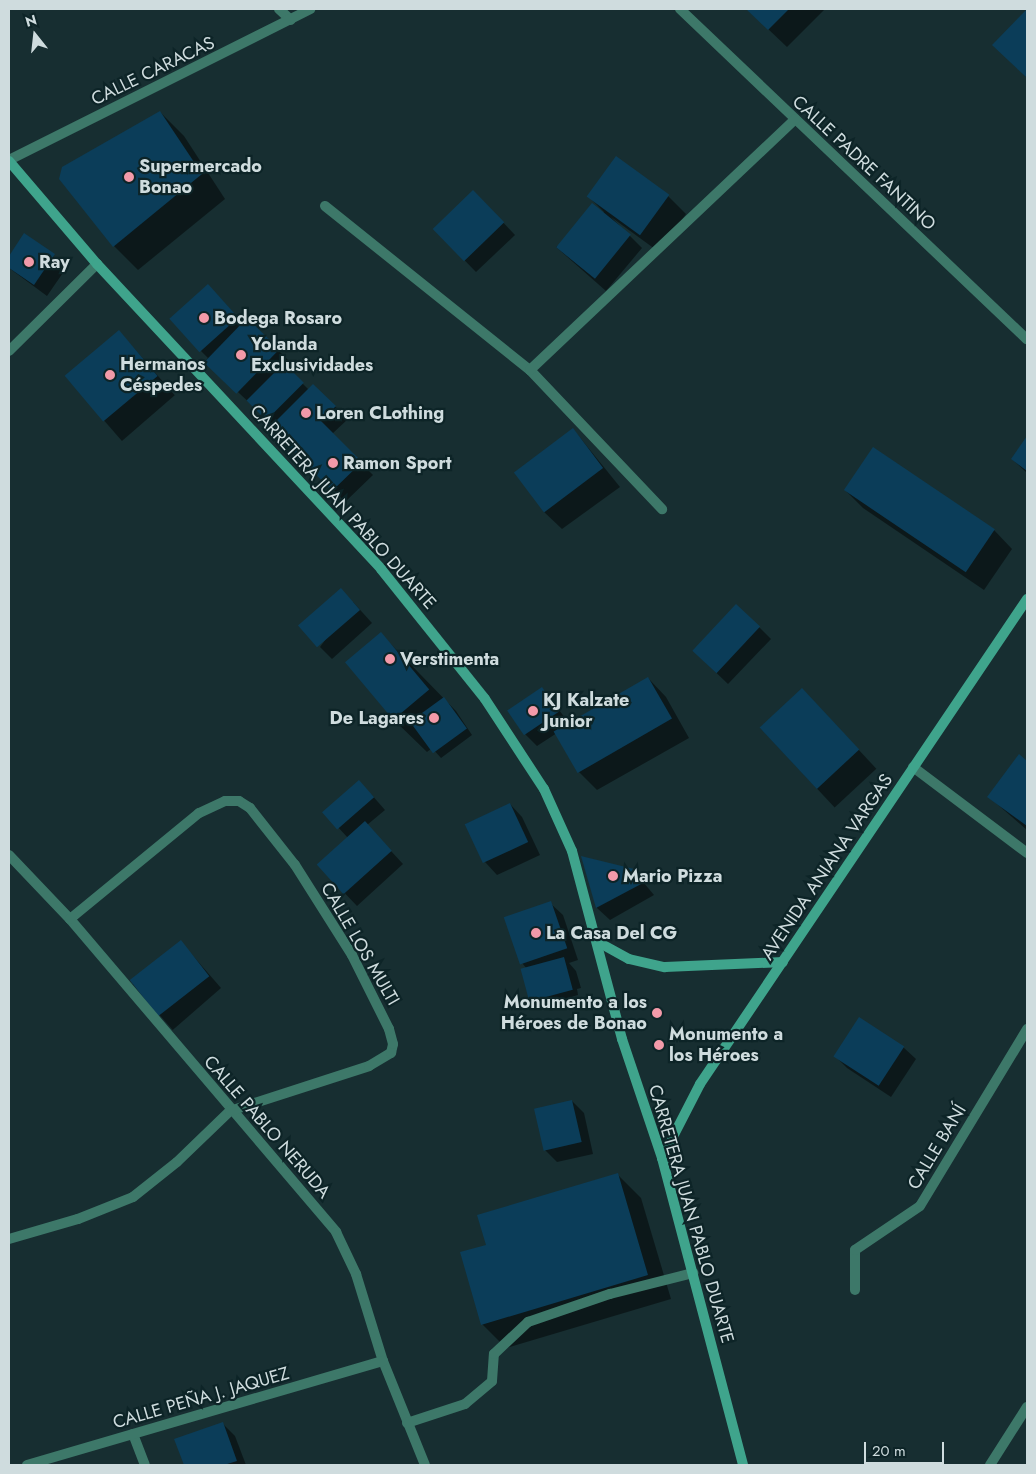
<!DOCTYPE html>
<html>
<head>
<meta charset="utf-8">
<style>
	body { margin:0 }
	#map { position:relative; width:1036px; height:1474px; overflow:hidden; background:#172e31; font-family:Jost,sans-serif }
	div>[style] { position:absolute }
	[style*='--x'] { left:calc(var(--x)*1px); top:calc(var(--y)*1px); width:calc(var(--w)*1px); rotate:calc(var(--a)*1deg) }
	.shadow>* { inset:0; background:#0007; transform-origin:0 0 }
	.building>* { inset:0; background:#0b3d59; transform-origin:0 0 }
	.minor>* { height:10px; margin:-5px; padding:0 5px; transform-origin:5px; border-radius:5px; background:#3d7869 }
	.tertiary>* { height:10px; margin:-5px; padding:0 5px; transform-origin:5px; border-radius:5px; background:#3d7869 }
	.secondary>* { height:10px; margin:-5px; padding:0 5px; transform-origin:5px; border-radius:5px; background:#3fa48c }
	.dots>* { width:14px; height:14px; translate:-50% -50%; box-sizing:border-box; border:2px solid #0d2427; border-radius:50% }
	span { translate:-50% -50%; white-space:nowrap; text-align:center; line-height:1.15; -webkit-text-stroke:4.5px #0d2427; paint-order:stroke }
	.street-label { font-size:18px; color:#cfdcde }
	.poi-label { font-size:18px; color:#cfdcde; font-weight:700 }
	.left { translate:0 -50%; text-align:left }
	.right { translate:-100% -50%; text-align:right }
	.frame { position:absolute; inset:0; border:10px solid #cfdcde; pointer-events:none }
	.north { position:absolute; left:10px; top:10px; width:50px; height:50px; -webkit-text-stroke:4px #0d2427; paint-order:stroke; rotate:344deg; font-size:14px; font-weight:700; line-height:20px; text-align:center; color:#cfdcde }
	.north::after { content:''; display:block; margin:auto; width:18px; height:22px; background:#cfdcde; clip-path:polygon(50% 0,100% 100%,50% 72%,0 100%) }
	.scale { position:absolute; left:864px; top:1442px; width:80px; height:22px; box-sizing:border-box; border:2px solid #cfdcde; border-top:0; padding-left:6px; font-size:15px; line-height:18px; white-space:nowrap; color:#cfdcde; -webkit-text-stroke:4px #0d2427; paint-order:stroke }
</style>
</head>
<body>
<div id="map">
	<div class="shadow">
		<div style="clip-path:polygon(747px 9px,825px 9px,787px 47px)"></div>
		<div style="clip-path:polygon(1027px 10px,1027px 78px,994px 45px)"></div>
		<div style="clip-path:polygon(160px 112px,184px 136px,225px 199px,138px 270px,114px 246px,60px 179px)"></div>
		<div style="clip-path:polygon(588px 196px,668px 196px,686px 214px,659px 252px,611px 217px,642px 248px,606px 291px,556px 247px,604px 212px)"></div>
		<div style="clip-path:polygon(486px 204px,515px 235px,476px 272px,434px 229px)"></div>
		<div style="clip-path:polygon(24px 235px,67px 267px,47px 296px,9px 268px,9px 248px,10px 255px)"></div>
		<div style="clip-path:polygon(220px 298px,243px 323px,247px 319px,291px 363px,286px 367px,309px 390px,313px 385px,348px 419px,332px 434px,373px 475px,345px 502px,274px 426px,205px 361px,208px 358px,201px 351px)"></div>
		<div style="left:119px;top:331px;width:85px;height:70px;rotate:49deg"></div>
		<div style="clip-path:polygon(573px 429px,620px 487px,562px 529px,543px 511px)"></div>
		<div style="clip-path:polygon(1027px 438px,1027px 473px,1012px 459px)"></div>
		<div style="clip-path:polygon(845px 490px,994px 530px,1012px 549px,984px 590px,863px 508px)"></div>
		<div style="clip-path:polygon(353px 602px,372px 623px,332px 659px,320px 647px)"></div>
		<div style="clip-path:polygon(759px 627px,771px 639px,728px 684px,706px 663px)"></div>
		<div style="clip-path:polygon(381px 634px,456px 711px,472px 735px,441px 758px,432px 748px,427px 752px,393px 719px)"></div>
		<div style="clip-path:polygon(648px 678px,666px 697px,689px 738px,597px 790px,578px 771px,557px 733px,537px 746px,525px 734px,542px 688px,569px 723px)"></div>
		<div style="left:802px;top:689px;width:109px;height:57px;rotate:47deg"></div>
		<div style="clip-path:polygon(1019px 756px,1027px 762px,1027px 830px,989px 797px)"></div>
		<div style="clip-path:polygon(371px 794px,385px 810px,367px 825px,403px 864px,357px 906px,318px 865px,348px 838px,324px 812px)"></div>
		<div style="clip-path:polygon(510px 804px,522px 817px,540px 855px,497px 875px,485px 862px,466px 824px)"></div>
		<div style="clip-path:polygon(583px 857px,633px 870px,654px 895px,610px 920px,597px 908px)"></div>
		<div style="clip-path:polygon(550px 903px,563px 915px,578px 960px,569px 963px,576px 971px,581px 988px,577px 989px,578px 995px,537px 1007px,531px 1001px,527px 969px,522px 963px)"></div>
		<div style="left:181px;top:942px;width:61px;height:64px;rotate:49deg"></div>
		<div style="clip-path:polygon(860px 1019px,903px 1047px,916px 1059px,891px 1097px,847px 1068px,835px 1056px)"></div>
		<div style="clip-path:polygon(572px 1101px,584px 1113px,593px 1154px,557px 1162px,545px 1150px)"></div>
		<div style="clip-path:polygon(617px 1174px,641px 1198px,671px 1299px,506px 1348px,482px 1324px,487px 1246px)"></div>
		<div style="clip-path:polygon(223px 1424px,235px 1436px,246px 1465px,185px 1465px,176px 1440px)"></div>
	</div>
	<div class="building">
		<div style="clip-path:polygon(746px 9px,789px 9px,768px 30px)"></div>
		<div style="clip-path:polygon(1027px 9px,1027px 78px,992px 45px)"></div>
		<div style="clip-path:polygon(160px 111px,202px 174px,113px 247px,59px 179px,62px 167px)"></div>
		<div style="left:616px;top:156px;width:66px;height:50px;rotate:36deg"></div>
		<div style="left:473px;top:190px;width:45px;height:56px;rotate:46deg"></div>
		<div style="left:592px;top:203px;width:50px;height:57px;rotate:39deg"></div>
		<div style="clip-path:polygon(24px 233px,55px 254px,34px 285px,9px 268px,9px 256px)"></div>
		<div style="left:208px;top:284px;width:45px;height:52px;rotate:48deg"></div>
		<div style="left:247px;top:318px;width:45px;height:62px;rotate:44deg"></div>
		<div style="left:119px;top:330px;width:60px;height:71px;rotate:50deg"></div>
		<div style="left:284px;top:363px;width:28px;height:53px;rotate:45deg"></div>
		<div style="clip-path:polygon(313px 384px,336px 406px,321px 421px,362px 462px,332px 491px,270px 427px)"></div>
		<div style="left:573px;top:428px;width:50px;height:74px;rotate:53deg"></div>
		<div style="clip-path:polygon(1027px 436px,1027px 471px,1011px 459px)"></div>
		<div style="left:873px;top:447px;width:147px;height:52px;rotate:34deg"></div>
		<div style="left:341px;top:588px;width:29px;height:57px;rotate:49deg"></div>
		<div style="left:736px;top:604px;width:33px;height:64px;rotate:43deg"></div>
		<div style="left:381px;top:632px;width:75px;height:47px;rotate:50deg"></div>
		<div style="left:648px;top:677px;width:48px;height:109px;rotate:60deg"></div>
		<div style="left:542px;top:687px;width:30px;height:42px;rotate:56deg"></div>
		<div style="left:802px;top:688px;width:84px;height:58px;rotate:47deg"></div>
		<div style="left:444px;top:697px;width:39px;height:42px;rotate:54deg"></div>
		<div style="clip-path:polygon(1019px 754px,1027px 761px,1027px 826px,987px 797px)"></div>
		<div style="left:359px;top:780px;width:23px;height:49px;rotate:49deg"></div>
		<div style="left:510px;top:803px;width:43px;height:50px;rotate:65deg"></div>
		<div style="left:365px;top:821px;width:40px;height:65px;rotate:48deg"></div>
		<div style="clip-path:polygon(581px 856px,634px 869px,643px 883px,596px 908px)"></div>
		<div style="left:551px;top:901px;width:50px;height:50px;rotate:71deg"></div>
		<div style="left:181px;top:940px;width:46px;height:65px;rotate:52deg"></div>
		<div style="left:564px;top:957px;width:34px;height:45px;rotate:75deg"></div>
		<div style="left:859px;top:1017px;width:54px;height:47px;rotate:33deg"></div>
		<div style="left:572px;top:1100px;width:43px;height:39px;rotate:77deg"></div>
		<div style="clip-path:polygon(618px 1173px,648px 1275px,481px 1325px,460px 1252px,486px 1245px,477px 1215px)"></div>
		<div style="clip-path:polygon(223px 1422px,237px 1461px,224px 1465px,184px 1465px,174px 1439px)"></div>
	</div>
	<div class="minor">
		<div style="--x:279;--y:9;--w:16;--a:43"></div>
		<div style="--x:680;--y:9;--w:479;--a:43.6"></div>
		<div style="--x:9;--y:160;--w:337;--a:-26.6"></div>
		<div style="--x:325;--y:206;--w:263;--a:38.7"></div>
		<div style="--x:530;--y:370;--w:192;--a:46.5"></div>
		<div style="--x:9;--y:351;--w:124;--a:-44.7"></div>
		<div style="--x:530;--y:370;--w:365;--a:-43.4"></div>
		<div style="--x:9;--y:855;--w:88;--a:46.4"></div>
		<div style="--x:70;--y:919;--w:411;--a:49.6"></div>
		<div style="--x:336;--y:1232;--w:47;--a:64.5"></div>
		<div style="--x:356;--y:1274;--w:91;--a:72.8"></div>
		<div style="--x:383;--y:1361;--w:112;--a:68"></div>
		<div style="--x:9;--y:1239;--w:72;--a:-16.2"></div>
		<div style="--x:78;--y:1219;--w:59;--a:-21.8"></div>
		<div style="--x:133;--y:1197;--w:56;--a:-38.5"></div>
		<div style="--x:177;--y:1162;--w:74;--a:-43.9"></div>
		<div style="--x:230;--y:1111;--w:146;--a:-17.9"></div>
		<div style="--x:369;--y:1066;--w:26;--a:-31"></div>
		<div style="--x:391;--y:1053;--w:9;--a:-77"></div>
		<div style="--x:393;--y:1044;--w:16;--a:-105"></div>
		<div style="--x:389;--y:1029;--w:83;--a:-116.6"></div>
		<div style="--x:352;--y:955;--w:107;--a:-122.3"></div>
		<div style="--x:295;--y:865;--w:73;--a:-128.3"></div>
		<div style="--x:250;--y:808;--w:13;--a:-148"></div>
		<div style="--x:239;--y:801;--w:14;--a:180"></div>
		<div style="--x:225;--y:801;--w:29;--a:155"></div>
		<div style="--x:199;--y:813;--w:167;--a:140.6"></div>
		<div style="--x:855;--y:1290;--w:40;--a:-90"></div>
		<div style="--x:855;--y:1250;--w:78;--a:-34.1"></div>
		<div style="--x:920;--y:1206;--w:207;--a:-58.8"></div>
		<div style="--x:407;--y:1423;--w:61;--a:-18.1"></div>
		<div style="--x:465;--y:1404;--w:35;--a:-40"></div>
		<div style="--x:492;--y:1381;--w:27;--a:-86"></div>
		<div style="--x:494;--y:1354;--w:47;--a:-43.3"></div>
		<div style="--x:528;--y:1322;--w:87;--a:-18.9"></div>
		<div style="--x:610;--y:1294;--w:86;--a:-14.2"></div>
		<div style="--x:133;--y:1434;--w:33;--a:69"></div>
		<div style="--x:27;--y:1465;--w:371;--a:-16.3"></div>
		<div style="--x:990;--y:1465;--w:69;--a:-57.5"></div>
	</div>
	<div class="tertiary">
		<div style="--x:913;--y:767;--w:143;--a:37"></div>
	</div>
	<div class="secondary">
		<div style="--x:9;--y:161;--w:135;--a:49.5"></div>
		<div style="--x:97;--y:264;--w:417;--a:47"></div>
		<div style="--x:381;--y:569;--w:166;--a:51.3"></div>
		<div style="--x:485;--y:699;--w:108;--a:56.8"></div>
		<div style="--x:544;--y:789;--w:68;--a:65.7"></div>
		<div style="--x:572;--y:851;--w:195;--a:75.1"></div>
		<div style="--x:622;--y:1039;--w:126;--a:71.4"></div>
		<div style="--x:662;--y:1158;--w:318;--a:75.2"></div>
		<div style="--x:598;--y:942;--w:35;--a:29"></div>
		<div style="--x:629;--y:959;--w:37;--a:13"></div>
		<div style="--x:665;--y:967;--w:118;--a:-2.4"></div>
		<div style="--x:662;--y:1158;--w:83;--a:-62.8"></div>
		<div style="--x:700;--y:1084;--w:585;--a:-56.01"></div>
	</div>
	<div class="dots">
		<div style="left:129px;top:177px;background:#f39aa9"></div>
		<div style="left:29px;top:262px;background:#f39aa9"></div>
		<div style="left:204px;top:318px;background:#f39aa9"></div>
		<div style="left:241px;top:355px;background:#f39aa9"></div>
		<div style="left:110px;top:375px;background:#f39aa9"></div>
		<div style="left:306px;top:413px;background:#f39aa9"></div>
		<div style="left:333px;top:463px;background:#f39aa9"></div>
		<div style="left:390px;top:659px;background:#f39aa9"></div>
		<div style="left:533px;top:711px;background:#f39aa9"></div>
		<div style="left:434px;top:718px;background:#f39aa9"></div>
		<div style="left:613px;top:876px;background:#f39aa9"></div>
		<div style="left:536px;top:933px;background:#f39aa9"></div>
		<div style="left:657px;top:1013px;background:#f39aa9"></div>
		<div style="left:659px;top:1045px;background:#f39aa9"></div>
	</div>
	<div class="street-label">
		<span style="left:153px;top:71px;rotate:-26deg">CALLE CARACAS</span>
		<span style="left:864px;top:163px;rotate:43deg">CALLE PADRE FANTINO</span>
		<span style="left:343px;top:507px;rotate:48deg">CARRETERA JUAN PABLO DUARTE</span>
		<span style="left:827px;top:867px;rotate:-56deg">AVENIDA ANIANA VARGAS</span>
		<span style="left:360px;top:944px;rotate:60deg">CALLE LOS MULTI</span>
		<span style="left:267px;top:1127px;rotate:49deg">CALLE PABLO NERUDA</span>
		<span style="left:937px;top:1147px;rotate:-59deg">CALLE BANÍ</span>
		<span style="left:691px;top:1214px;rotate:74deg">CARRETERA JUAN PABLO DUARTE</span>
		<span style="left:201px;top:1398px;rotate:-16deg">CALLE PEÑA J. JAQUEZ</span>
	</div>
	<div class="poi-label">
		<span class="left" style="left:139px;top:177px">Supermercado<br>Bonao</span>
		<span class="left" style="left:39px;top:262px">Ray</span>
		<span class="left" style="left:214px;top:318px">Bodega Rosaro</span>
		<span class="left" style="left:251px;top:355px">Yolanda<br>Exclusividades</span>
		<span class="left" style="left:120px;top:375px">Hermanos<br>Céspedes</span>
		<span class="left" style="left:316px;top:413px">Loren CLothing</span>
		<span class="left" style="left:343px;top:463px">Ramon Sport</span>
		<span class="left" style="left:400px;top:659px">Verstimenta</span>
		<span class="left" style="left:543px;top:711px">KJ Kalzate<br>Junior</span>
		<span class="right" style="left:424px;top:718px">De Lagares</span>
		<span class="left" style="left:623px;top:876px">Mario Pizza</span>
		<span class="left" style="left:546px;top:933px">La Casa Del CG</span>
		<span class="right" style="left:647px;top:1013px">Monumento a los<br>Héroes de Bonao</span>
		<span class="left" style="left:669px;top:1045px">Monumento a<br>los Héroes</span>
	</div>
	<div class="frame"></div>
	<div class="north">N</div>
	<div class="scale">20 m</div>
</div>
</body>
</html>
